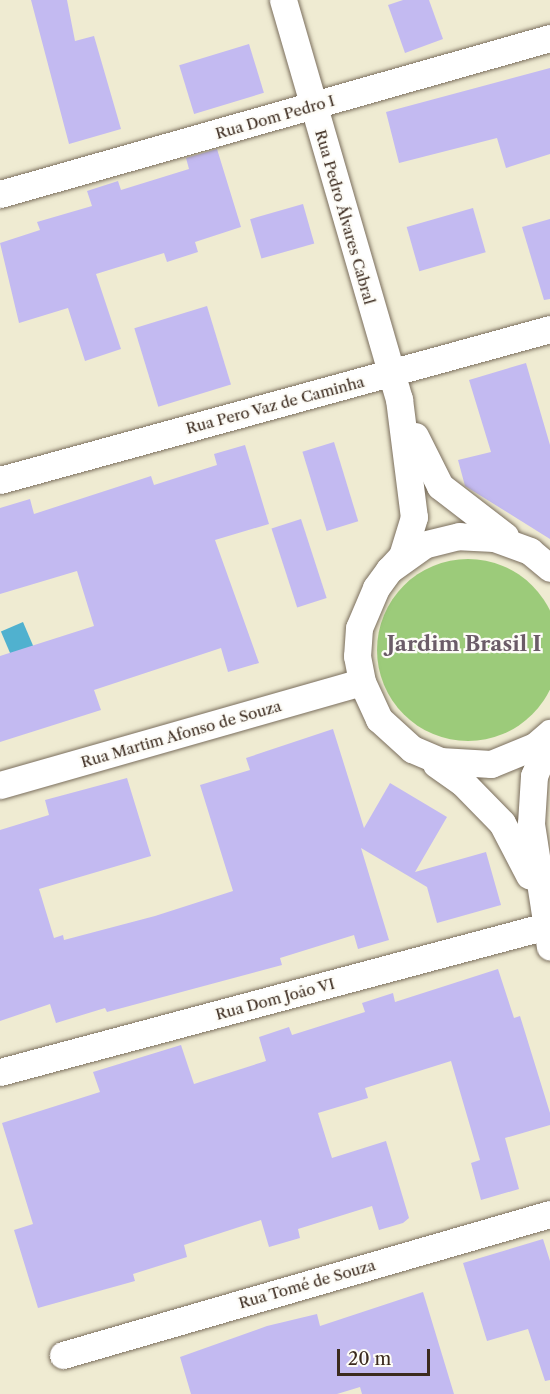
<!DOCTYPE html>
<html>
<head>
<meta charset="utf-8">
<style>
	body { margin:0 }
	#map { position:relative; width:550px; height:1394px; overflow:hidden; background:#efebd2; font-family:"Libre Caslon Text",serif }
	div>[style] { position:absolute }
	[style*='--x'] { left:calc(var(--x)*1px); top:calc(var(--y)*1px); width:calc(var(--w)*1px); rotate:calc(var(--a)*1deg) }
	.green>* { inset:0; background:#9ccb7a }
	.round { border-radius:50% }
	.water>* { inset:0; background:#50b1cf; transform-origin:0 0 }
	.building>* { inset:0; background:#c3baf1; transform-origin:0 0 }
	.roads { filter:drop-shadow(0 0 2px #7a6e5d) drop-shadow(0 0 2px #7a6e5d) }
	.minor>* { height:27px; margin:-13.5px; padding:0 13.5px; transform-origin:13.5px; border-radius:13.5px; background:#fff }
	span { translate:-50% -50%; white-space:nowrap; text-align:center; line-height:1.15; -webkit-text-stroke:4.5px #fdfcf7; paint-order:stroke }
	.street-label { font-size:15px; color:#3b2a1e }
	.district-label { font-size:21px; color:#6b5c68; font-weight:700 }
	.scale { position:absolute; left:337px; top:1349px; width:93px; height:27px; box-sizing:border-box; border:3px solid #3b2a1e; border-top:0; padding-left:8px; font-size:18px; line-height:21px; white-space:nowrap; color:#3b2a1e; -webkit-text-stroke:4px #fdfcf7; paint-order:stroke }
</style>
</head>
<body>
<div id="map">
	<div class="green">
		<div class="round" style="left:377px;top:559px;width:182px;height:182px"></div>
	</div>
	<div class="water">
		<div style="left:23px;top:622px;width:40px;height:24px;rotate:67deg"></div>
	</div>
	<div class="building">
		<div style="clip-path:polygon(31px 0,67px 0,75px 41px,94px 36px,121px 129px,69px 144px)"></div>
		<div style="clip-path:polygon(403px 0,429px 0,443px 39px,405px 53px,388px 5px)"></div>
		<div style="left:249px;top:44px;width:51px;height:73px;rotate:73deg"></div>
		<div style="clip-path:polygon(550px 68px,550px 154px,506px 168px,497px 138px,399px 163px,386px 112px)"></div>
		<div style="clip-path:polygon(217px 149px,241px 227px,195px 242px,198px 252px,167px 262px,164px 253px,96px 274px,121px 349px,85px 361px,68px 308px,19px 323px,0 243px,40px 230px,37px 222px,92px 206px,87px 191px,118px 181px,121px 190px,189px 169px,186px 158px)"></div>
		<div style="left:303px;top:204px;width:41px;height:55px;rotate:74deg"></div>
		<div style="left:473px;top:208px;width:46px;height:69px;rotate:74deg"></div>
		<div style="clip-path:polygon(550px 219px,550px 299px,544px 300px,522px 227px)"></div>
		<div style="left:207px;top:306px;width:82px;height:76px;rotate:73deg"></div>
		<div style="clip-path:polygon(526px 363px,550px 445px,550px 539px,465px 486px,458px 460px,491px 452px,469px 380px)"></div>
		<div style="left:334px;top:442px;width:83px;height:33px;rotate:73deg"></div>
		<div style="clip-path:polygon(245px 445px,269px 524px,215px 540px,259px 663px,228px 672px,221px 648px,94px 690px,101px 710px,0 742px,0 656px,94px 626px,77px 571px,0 594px,0 508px,30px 499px,34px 514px,151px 476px,154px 485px,217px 465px,214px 454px)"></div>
		<div style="left:301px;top:519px;width:83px;height:31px;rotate:72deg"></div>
		<div style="clip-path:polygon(333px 729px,364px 828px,390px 783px,447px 817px,415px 872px,486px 852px,501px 905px,437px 923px,427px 887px,361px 848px,389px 940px,358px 949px,354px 935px,280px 958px,282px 965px,107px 1012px,105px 1008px,56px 1023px,50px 1004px,0 1021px,0 830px,49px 815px,45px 800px,127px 778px,151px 856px,39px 889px,54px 938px,63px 935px,64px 940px,155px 916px,233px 891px,200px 785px,250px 770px,246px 758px)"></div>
		<div style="clip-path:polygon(498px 969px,514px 1018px,520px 1016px,550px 1113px,550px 1125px,505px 1138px,519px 1189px,481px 1200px,471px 1163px,480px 1160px,451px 1061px,365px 1088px,368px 1098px,318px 1113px,332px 1158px,386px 1141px,409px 1218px,403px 1223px,379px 1230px,372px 1206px,298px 1229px,300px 1238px,269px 1247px,261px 1220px,184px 1245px,187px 1257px,133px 1274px,135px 1281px,38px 1308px,14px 1230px,33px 1224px,2px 1123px,100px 1092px,93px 1072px,181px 1045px,194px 1084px,266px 1061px,259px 1037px,289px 1027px,292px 1035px,365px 1012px,362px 1003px,393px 993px,395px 1002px)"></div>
		<div style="clip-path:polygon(543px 1239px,550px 1261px,550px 1380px,545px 1381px,528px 1329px,487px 1341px,463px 1263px)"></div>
		<div style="clip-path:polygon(423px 1292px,454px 1394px,362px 1394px,360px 1387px,337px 1394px,191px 1394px,180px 1357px,267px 1326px,317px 1314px,320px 1326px)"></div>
	</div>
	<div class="roads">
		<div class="minor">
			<div style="--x:283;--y:0;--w:416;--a:73.8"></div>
			<div style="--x:399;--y:399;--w:119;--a:82.8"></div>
			<div style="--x:414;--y:517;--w:41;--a:107.1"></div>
			<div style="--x:402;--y:556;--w:19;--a:133"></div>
			<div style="--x:0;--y:194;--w:572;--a:-15.84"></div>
			<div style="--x:415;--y:436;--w:56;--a:63.4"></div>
			<div style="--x:440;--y:486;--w:82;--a:37.6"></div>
			<div style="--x:0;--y:480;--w:570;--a:-15.35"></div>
			<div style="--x:550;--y:568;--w:26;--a:-140"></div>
			<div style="--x:530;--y:551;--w:38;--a:-160"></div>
			<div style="--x:494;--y:538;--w:35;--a:-177"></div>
			<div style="--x:459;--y:536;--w:36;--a:166"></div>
			<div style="--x:424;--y:545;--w:43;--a:144.5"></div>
			<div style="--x:389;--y:570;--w:22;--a:126"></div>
			<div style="--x:376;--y:588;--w:43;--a:113"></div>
			<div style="--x:359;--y:628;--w:28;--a:94"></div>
			<div style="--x:357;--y:656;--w:26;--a:79"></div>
			<div style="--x:362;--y:682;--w:41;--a:65.3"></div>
			<div style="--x:379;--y:719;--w:45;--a:42.3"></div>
			<div style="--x:412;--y:749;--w:30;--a:23"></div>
			<div style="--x:440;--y:761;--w:51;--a:3.4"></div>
			<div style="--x:491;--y:764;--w:48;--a:-22.2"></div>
			<div style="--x:535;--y:746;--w:20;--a:-41"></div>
			<div style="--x:550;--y:737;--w:42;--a:112.3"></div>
			<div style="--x:534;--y:776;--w:48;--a:93.6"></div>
			<div style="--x:531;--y:824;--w:124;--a:81.2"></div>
			<div style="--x:436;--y:764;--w:32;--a:35"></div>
			<div style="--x:462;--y:782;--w:57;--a:45.7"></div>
			<div style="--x:502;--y:823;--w:59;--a:62.6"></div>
			<div style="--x:0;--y:785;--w:376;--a:-15.9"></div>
			<div style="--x:0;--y:1072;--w:569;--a:-14.96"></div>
			<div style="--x:63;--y:1355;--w:507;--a:-16.15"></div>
		</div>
	</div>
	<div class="street-label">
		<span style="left:275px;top:117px;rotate:-16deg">Rua Dom Pedro I</span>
		<span style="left:345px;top:217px;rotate:74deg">Rua Pedro Álvares Cabral</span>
		<span style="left:275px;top:405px;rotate:-15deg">Rua Pero Vaz de Caminha</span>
		<span style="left:181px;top:734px;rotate:-16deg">Rua Martim Afonso de Souza</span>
		<span style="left:275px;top:999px;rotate:-15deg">Rua Dom Joåo VI</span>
		<span style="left:307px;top:1284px;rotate:-16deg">Rua Tomé de Souza</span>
	</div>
	<div class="district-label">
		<span style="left:464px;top:644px">Jardim Brasil I</span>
	</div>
	<div class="scale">20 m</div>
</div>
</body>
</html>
